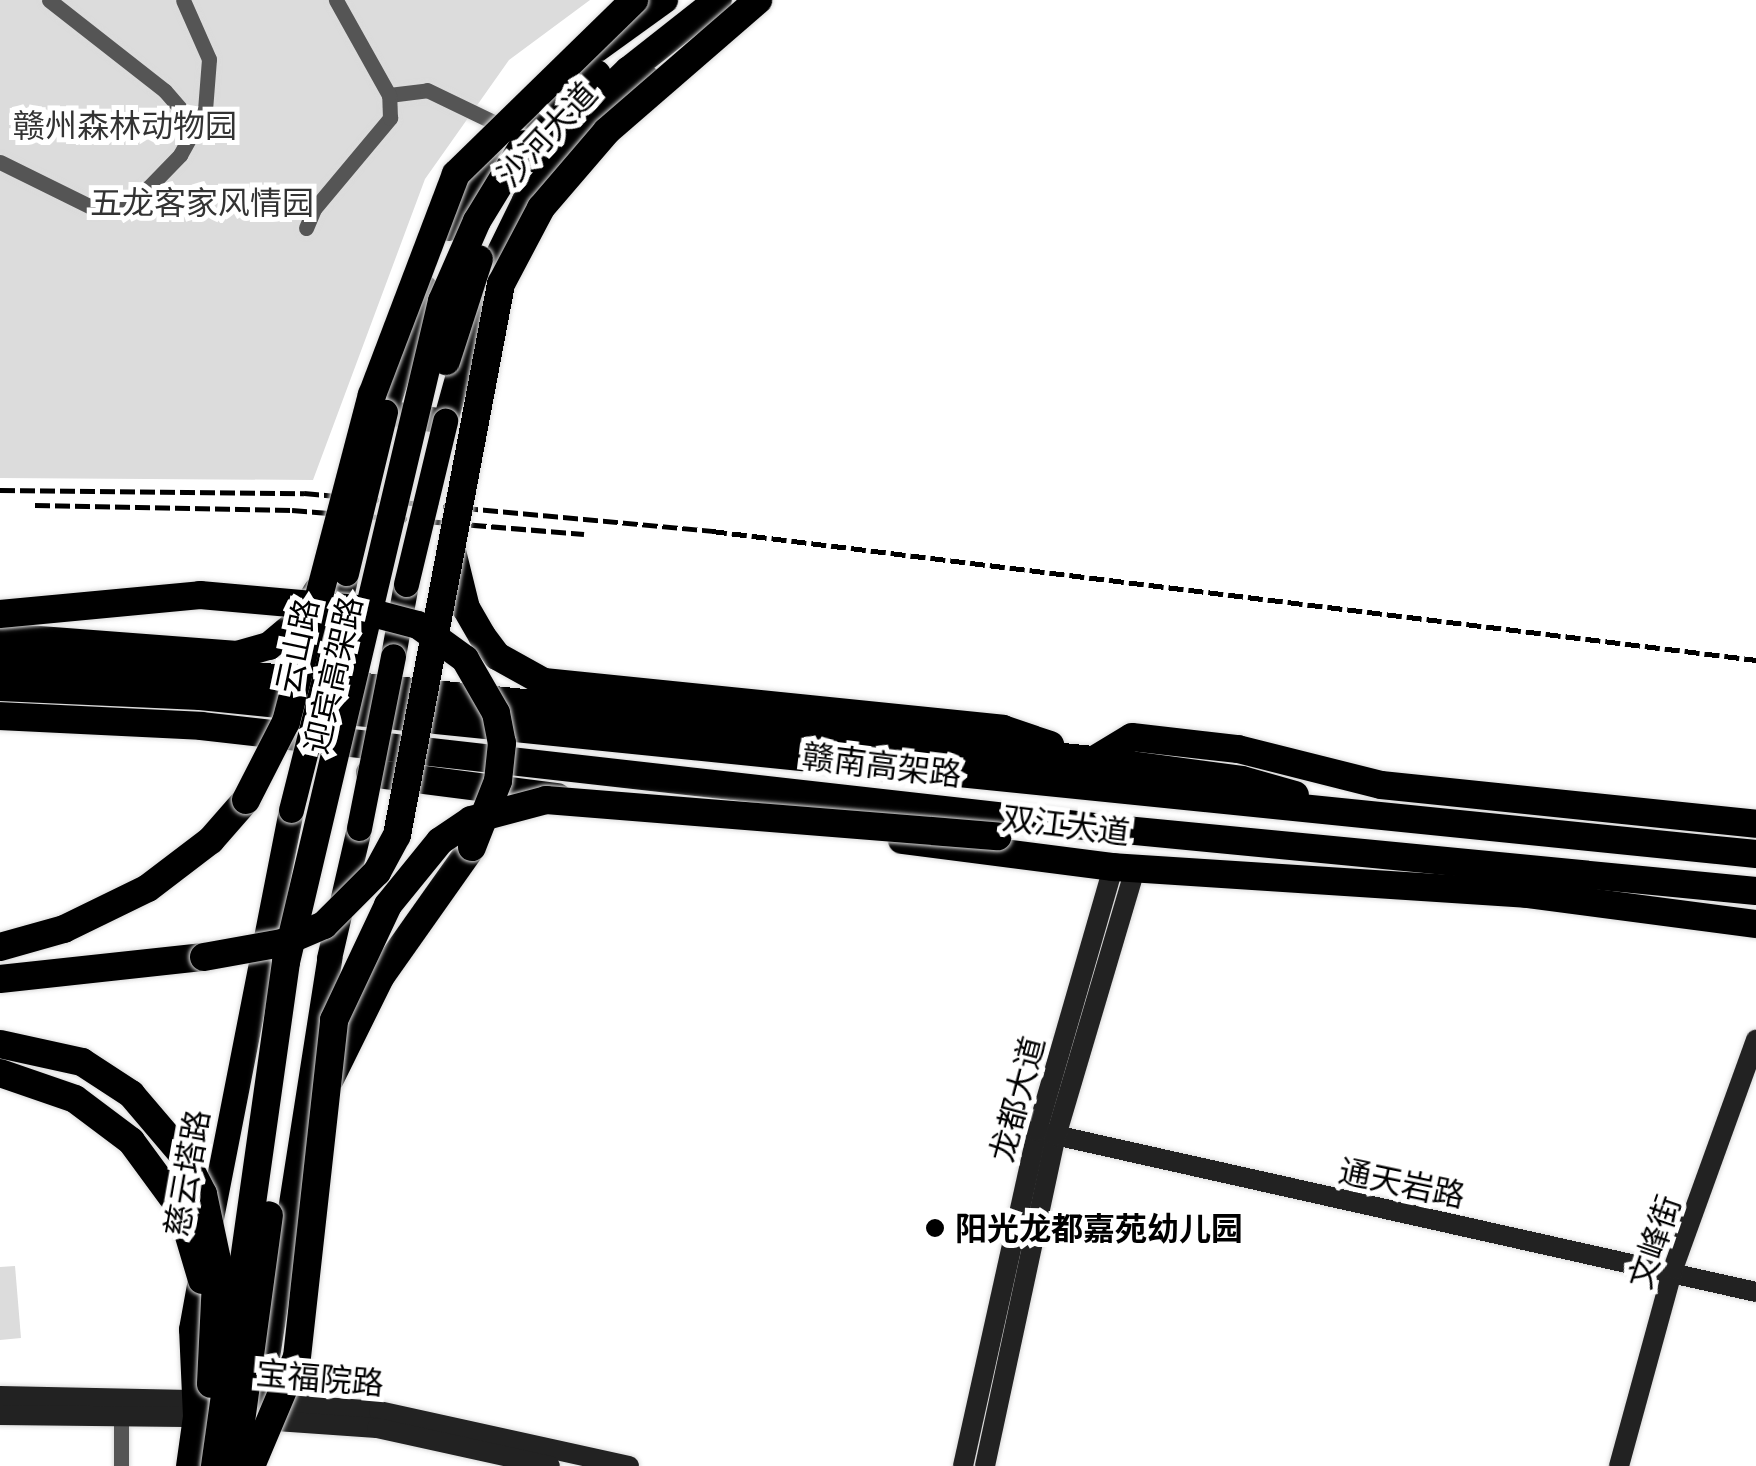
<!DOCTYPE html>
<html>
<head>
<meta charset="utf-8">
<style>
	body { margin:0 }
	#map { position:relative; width:1756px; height:1466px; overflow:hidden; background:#fff; font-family:Lato,"Noto Sans SC",sans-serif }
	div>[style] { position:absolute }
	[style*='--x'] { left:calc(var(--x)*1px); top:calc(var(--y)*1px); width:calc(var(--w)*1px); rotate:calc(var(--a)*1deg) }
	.green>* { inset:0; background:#dcdcdc }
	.roads { filter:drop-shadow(0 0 2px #dbdbdb) drop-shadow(0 0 2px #dbdbdb) }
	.street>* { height:15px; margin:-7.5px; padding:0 7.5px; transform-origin:7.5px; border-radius:7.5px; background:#555 }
	.secondary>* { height:20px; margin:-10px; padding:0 10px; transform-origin:10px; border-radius:10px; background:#222 }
	.primary>* { height:25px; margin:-12.5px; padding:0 12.5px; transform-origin:12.5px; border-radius:12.5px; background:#000 }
	.highway>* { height:28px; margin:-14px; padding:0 14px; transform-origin:14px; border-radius:14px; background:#000 }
	.rail>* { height:5px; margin-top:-2.5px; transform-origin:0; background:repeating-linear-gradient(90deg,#000 0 15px,transparent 0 20px) }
	.bridges { filter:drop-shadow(0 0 2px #dbdbdb) drop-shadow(0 0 2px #dbdbdb) }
	.primary-bridge>* { height:25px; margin:-12.5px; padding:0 12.5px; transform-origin:12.5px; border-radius:12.5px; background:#000 }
	.highway-bridge>* { height:28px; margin:-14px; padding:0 14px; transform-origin:14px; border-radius:14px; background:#000 }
	.dots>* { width:28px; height:28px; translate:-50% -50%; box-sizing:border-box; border:5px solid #fff; border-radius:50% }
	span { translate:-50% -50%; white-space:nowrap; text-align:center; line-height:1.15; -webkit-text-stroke:10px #fff; paint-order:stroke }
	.park-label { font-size:32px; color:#333 }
	.street-label { font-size:32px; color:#000 }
	.poi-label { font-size:32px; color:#000; font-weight:700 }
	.left { translate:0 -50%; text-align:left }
</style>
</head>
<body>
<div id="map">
	<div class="green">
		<div style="clip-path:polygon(0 0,590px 0,509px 60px,425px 179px,313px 480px,0 478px)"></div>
		<div style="clip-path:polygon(15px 1266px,21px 1338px,0 1340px,0 1267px)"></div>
	</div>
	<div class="roads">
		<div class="street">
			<div style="--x:49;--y:0;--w:147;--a:38.1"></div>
			<div style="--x:165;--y:91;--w:38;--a:49"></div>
			<div style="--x:190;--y:120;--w:16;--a:94"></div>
			<div style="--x:389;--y:95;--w:38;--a:-7"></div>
			<div style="--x:427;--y:90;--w:88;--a:25.7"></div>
			<div style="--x:0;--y:162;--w:104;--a:26.3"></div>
			<div style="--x:93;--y:208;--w:34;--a:-10"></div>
			<div style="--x:126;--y:202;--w:27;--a:-33"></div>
			<div style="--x:149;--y:187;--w:45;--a:-45.9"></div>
			<div style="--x:180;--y:155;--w:51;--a:-60.9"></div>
			<div style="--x:205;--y:110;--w:51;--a:-85.5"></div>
			<div style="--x:209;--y:59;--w:64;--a:-113.8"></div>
			<div style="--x:306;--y:228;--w:21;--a:-67"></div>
			<div style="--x:314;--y:209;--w:119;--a:-50.1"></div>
			<div style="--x:390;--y:118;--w:23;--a:-92"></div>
			<div style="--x:389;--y:95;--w:109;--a:-119.2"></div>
			<div style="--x:121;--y:1466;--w:54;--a:-90"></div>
		</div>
		<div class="secondary">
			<div style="--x:1037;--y:1131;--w:737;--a:12.62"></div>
			<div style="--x:0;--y:1396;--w:238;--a:1.2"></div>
			<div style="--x:267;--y:1403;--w:112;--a:4.1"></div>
			<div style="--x:379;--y:1411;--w:256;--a:12.4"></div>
			<div style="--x:0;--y:1415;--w:208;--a:0.6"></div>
			<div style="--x:262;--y:1420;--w:115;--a:4"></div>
			<div style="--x:377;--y:1428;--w:177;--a:12.4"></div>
			<div style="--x:963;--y:1466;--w:343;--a:-77.5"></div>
			<div style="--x:1037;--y:1131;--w:275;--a:-73.9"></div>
			<div style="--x:985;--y:1466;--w:338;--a:-77.9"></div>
			<div style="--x:1056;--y:1136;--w:278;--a:-73.5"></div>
			<div style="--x:1619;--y:1466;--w:204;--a:-74.7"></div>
			<div style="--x:1673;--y:1269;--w:244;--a:-70.1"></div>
		</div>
		<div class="primary">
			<div style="--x:597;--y:49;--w:84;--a:-35.8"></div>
			<div style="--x:448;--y:228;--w:110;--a:-57.6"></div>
			<div style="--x:425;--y:288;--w:130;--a:107.9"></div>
			<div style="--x:385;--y:412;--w:61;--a:8.5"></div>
			<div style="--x:445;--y:421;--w:142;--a:-74.5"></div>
			<div style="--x:483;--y:284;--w:93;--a:-64"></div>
			<div style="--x:524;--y:200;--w:85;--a:-47.9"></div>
			<div style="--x:581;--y:137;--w:89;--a:-40.9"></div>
			<div style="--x:393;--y:656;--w:73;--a:-79.8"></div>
			<div style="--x:329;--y:659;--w:88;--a:-78.8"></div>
			<div style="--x:210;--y:1223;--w:421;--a:-78.9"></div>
			<div style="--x:253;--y:1446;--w:494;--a:-81.1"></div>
			<div style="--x:329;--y:958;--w:133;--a:-77"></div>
			<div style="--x:188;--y:1466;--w:50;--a:-82"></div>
			<div style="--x:195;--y:1416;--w:87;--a:-92.6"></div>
			<div style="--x:191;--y:1329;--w:67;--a:-79.7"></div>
		</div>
		<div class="highway">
			<div style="--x:524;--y:144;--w:101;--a:-43.8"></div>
			<div style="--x:537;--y:159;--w:128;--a:-44.1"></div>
			<div style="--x:629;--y:70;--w:113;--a:-38.2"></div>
			<div style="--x:452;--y:551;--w:59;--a:76.2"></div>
			<div style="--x:466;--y:608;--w:32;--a:60"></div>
			<div style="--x:482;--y:636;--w:25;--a:53"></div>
			<div style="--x:497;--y:656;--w:54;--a:29"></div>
			<div style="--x:544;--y:682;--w:461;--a:5.8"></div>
			<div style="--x:1003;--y:729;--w:50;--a:18.8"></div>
			<div style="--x:0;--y:637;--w:238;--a:4.3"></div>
			<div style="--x:237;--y:655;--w:33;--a:-16"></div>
			<div style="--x:269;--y:646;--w:38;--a:-40"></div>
			<div style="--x:298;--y:622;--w:38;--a:-58"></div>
			<div style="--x:0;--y:660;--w:266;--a:3.7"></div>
			<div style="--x:265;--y:677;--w:833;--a:5.72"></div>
			<div style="--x:1094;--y:760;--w:149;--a:7.7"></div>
			<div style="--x:1242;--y:780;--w:55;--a:15.8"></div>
			<div style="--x:0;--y:687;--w:200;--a:2.6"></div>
			<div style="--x:200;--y:696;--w:1564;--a:5.8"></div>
			<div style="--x:0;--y:716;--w:201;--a:2.8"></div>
			<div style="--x:201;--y:726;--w:899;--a:6.45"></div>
			<div style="--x:1094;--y:827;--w:665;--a:5.52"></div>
			<div style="--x:1094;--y:760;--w:44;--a:-31.2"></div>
			<div style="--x:1132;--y:737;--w:107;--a:6.5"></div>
			<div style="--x:1238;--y:749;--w:147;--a:14.1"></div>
			<div style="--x:1381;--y:785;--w:377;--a:5.9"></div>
			<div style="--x:370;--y:773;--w:189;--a:7.3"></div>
			<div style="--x:902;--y:840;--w:213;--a:7.3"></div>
			<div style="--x:1113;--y:867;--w:415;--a:3.7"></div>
			<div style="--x:1527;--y:894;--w:231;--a:7.5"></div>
			<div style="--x:0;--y:947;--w:66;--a:-15.7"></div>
			<div style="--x:64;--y:929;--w:93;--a:-26"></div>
			<div style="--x:148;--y:888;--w:79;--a:-37.3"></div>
			<div style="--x:211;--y:840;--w:53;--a:-48.8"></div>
			<div style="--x:0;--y:979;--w:205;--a:-6.2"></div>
			<div style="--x:330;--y:1079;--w:115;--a:-63.7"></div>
			<div style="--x:381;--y:976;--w:158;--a:-54.8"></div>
		</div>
	</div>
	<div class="rail">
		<div style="--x:0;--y:490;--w:304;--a:0.6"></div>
		<div style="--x:304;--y:493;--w:410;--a:5.3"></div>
		<div style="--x:712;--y:531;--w:1052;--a:7.04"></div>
		<div style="--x:35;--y:505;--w:257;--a:1.1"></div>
		<div style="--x:292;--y:510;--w:293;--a:4.7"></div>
	</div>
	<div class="bridges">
		<div class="primary-bridge">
			<div style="--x:346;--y:573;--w:166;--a:-76.4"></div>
			<div style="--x:406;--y:584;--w:168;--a:-76.5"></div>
			<div style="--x:291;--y:810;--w:156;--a:-75.9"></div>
			<div style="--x:359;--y:828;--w:175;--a:-78.8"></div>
		</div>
		<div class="highway-bridge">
			<div style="--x:446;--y:361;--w:107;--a:-72.1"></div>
			<div style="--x:0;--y:614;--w:201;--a:-5.4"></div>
			<div style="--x:200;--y:595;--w:158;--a:5.1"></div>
			<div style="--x:357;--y:609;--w:63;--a:14.7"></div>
			<div style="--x:418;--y:625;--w:58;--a:35.9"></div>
			<div style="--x:465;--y:659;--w:62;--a:60.1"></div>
			<div style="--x:496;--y:713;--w:31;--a:79"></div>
			<div style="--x:502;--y:743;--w:38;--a:96"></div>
			<div style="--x:498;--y:781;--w:71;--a:111.5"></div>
			<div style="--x:246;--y:800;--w:88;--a:-62.9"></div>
			<div style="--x:286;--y:722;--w:338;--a:-75.3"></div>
			<div style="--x:372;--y:395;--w:236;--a:-69.2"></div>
			<div style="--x:456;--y:174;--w:249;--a:-44.3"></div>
			<div style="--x:204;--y:957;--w:79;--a:-10.2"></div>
			<div style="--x:282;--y:943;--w:46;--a:-23.2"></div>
			<div style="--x:324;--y:925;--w:75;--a:-45"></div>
			<div style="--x:377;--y:872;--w:42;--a:-61.6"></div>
			<div style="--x:397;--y:835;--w:561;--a:-79.31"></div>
			<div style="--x:501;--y:284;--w:86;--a:-62.2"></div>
			<div style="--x:541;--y:208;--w:101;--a:-49.4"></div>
			<div style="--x:607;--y:131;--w:200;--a:-40.9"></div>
			<div style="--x:0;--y:1044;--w:84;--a:12.4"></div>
			<div style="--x:82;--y:1062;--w:59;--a:33.1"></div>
			<div style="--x:131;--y:1094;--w:80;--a:49.6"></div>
			<div style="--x:183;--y:1155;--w:44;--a:62.9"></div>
			<div style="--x:203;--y:1194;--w:67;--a:78"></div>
			<div style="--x:217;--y:1260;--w:124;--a:92.8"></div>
			<div style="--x:0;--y:1073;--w:79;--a:19.1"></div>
			<div style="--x:75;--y:1099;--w:70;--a:36.9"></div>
			<div style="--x:131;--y:1141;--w:84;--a:53.7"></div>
			<div style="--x:181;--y:1209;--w:74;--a:73.5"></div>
			<div style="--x:215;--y:1466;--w:509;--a:-81.98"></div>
			<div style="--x:286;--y:962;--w:679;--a:-76.72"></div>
			<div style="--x:442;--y:301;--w:87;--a:-66.4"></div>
			<div style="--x:477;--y:221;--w:90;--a:-58.6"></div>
			<div style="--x:235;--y:1466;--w:253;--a:-82.3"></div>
			<div style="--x:251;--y:1466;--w:118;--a:-67.1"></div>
			<div style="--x:297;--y:1357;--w:339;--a:-83.7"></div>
			<div style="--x:334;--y:1020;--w:127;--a:-64.8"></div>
			<div style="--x:388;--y:905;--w:82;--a:-50.9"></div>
			<div style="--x:440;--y:841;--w:37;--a:-34"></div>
			<div style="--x:471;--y:820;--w:78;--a:-14.9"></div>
			<div style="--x:546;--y:800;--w:453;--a:4.6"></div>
		</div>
	</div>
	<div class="dots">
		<div style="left:935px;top:1228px;background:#000"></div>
	</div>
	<div class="park-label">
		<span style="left:125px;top:125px">赣州森林动物园</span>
		<span style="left:202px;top:202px">五龙客家风情园</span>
	</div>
	<div class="street-label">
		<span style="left:547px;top:134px;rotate:-47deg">沙河大道</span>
		<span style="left:297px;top:646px;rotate:-78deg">云山路</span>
		<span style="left:333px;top:675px;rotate:-77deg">迎宾高架路</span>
		<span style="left:882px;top:765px;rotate:7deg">赣南高架路</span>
		<span style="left:1066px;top:825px;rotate:7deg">双江大道</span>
		<span style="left:1017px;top:1099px;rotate:-75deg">龙都大道</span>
		<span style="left:187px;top:1173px;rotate:-80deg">慈云塔路</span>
		<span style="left:1402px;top:1183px;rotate:12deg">通天岩路</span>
		<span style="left:1654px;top:1242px;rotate:-71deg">文峰街</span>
		<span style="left:320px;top:1378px;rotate:5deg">宝福院路</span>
	</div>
	<div class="poi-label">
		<span class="left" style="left:955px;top:1228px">阳光龙都嘉苑幼儿园</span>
	</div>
</div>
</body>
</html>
